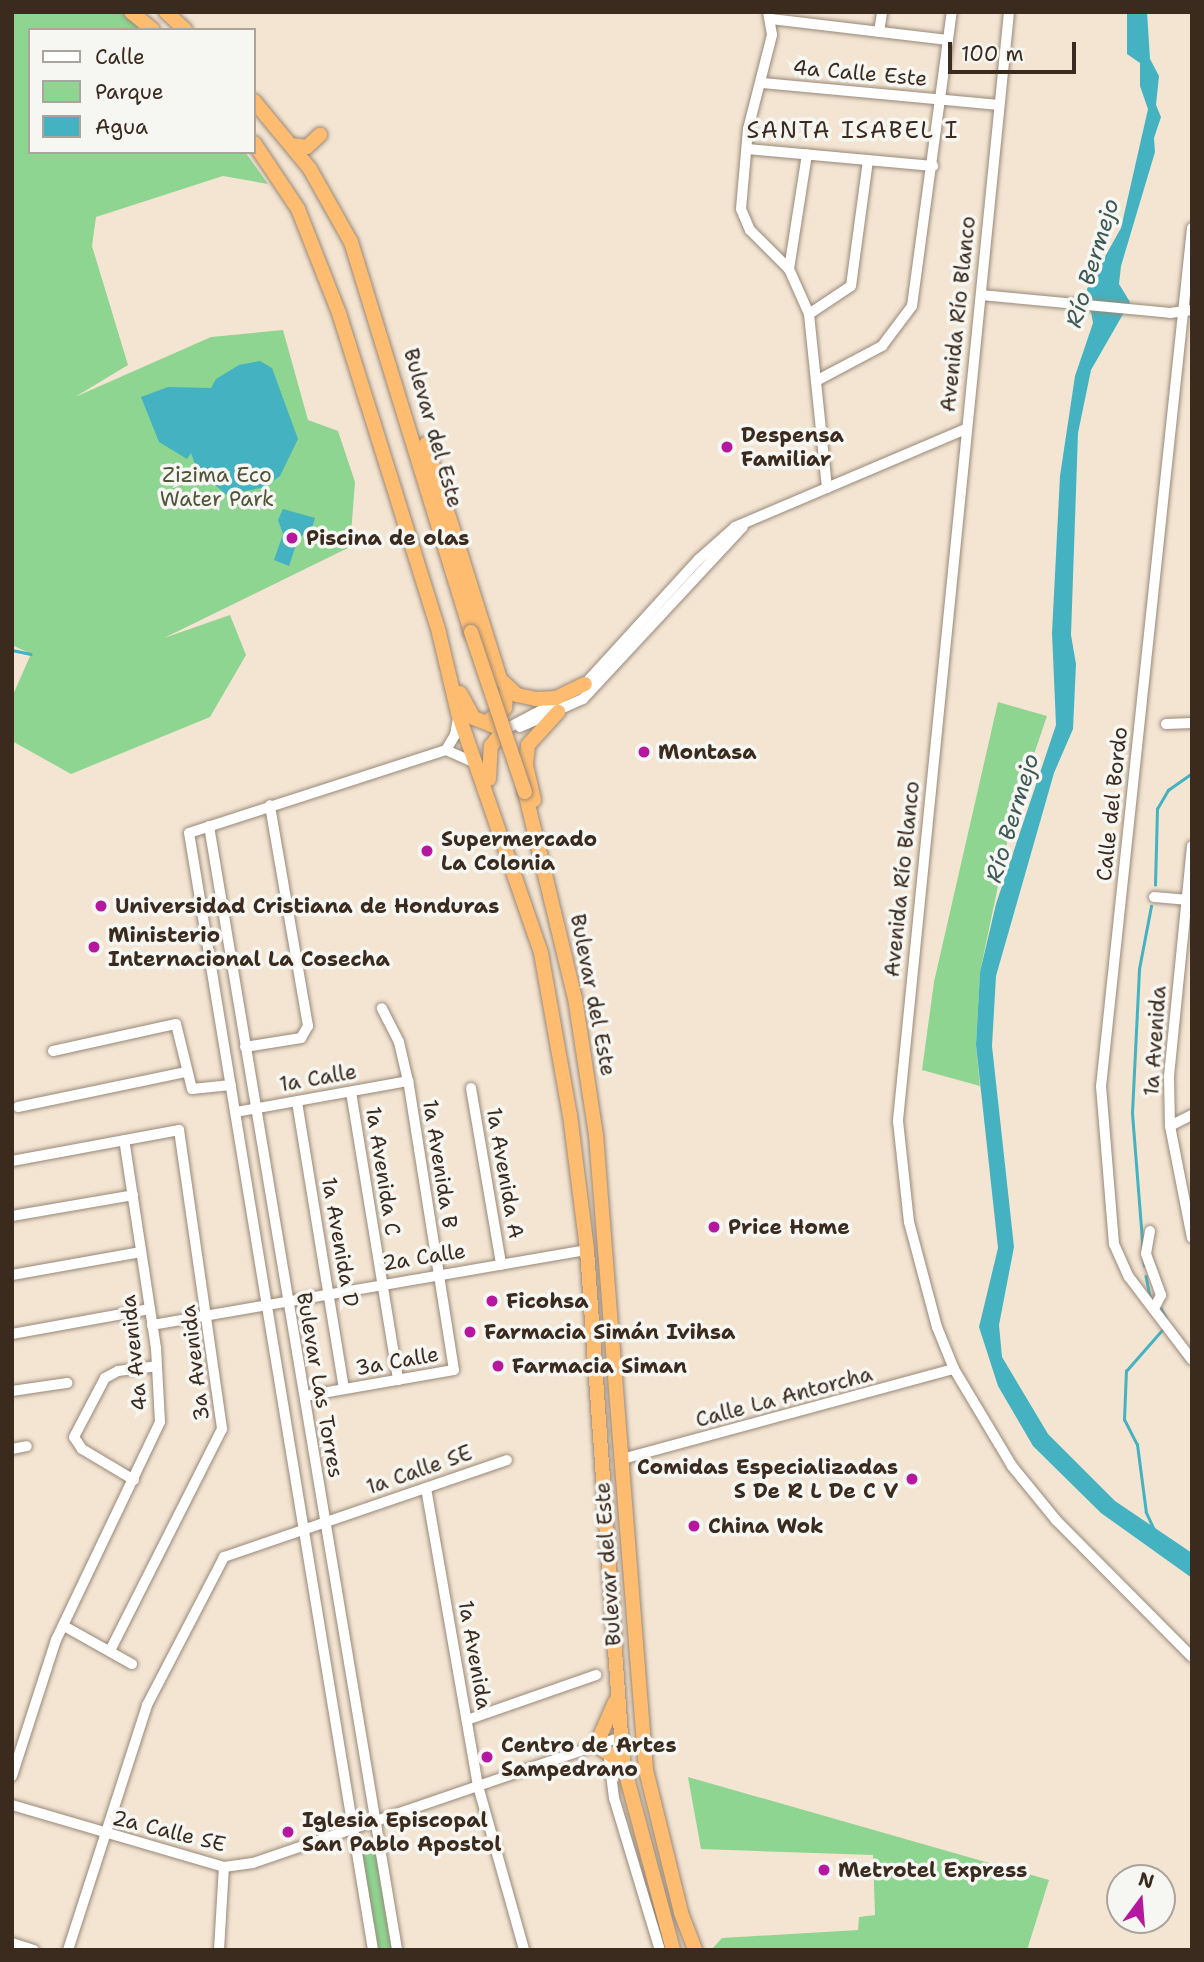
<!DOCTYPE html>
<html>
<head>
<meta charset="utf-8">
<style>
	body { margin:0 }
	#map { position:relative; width:1204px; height:1962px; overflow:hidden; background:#f4e5d3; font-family:"Shantell Sans",sans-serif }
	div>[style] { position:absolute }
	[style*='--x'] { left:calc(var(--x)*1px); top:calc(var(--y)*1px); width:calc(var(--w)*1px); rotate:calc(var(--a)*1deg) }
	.green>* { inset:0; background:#8dd590 }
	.water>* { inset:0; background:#44b2c0 }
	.stream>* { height:2.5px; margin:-1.25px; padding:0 1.25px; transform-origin:1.25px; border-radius:1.25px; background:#44b2c0 }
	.roads { filter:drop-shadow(0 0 2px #988878) drop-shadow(0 0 2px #988878) }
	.minor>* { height:10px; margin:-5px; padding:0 5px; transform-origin:5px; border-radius:5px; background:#fff }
	.highway>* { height:14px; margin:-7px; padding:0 7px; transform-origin:7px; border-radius:7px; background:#febc70 }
	.bridges { filter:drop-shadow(0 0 2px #988878) drop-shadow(0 0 2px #988878) }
	.highway-bridge>* { height:14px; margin:-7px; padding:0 7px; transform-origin:7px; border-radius:7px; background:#febc70 }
	.dots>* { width:19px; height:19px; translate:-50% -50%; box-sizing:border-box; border:4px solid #f6f6f2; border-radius:50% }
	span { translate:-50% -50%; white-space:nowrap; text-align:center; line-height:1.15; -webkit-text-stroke:7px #f6f6f2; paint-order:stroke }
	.street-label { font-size:21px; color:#3b2a1e }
	.poi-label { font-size:21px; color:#3b2a1e; font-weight:700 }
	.left { translate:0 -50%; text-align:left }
	.right { translate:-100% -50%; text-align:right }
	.park-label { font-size:21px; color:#50553a }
	.neighbourhood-label { font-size:23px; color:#3b2a1e; letter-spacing:2px }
	.water-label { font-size:23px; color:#3e5a57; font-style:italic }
	.frame { position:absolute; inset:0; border:14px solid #3b2a1e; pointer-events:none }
	.legend { position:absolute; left:28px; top:28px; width:228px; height:126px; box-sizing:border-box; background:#f6f6f2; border:2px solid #aba49d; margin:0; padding:9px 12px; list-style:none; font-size:21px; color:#3b2a1e }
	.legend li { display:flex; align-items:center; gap:14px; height:35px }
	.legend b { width:35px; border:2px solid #aba49d }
	.north { position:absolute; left:1106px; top:1864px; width:70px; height:70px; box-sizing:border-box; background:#f6f6f2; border:2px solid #aba49d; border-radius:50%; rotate:16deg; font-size:19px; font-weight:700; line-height:28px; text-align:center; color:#3b2a1e }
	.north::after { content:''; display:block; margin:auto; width:24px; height:32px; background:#b5179e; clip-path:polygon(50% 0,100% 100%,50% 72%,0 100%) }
	.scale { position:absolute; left:948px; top:42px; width:128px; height:32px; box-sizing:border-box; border:4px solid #3b2a1e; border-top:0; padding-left:9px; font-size:21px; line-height:24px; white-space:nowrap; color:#3b2a1e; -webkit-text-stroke:5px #f6f6f2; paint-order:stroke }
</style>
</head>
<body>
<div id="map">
	<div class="green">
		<div style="clip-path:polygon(12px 12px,126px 12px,143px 30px,30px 30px,30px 152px,245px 152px,268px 184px,223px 176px,96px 217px,92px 246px,128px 365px,75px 397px,211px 337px,283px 330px,308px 420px,338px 431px,355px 482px,350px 547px,164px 638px,230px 615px,246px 655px,210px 717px,71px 774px,12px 741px,12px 697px,31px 654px,12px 645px)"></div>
		<div style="clip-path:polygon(998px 702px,1047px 716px,1012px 819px,980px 972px,976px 1045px,980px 1086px,922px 1070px,934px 982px)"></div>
		<div style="clip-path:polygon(688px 1777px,1049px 1880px,1027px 1950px,711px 1950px,722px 1938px,858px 1930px,859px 1917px,875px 1915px,873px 1855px,701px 1849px)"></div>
		<div style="clip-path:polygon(368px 1850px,377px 1853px,393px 1950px,379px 1950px,362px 1856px)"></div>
	</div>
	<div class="water">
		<div style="clip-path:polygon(1127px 12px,1147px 12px,1150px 59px,1159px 76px,1156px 105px,1161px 117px,1154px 138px,1155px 152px,1121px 266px,1119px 284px,1130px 302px,1091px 370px,1078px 433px,1071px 635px,1076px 664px,1073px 729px,1054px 773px,996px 976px,992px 1046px,1014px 1247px,999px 1325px,1002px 1357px,1048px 1434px,1115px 1501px,1192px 1553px,1192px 1578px,1101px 1513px,1033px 1446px,998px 1386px,979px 1327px,998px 1248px,976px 1045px,980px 972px,996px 904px,1056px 725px,1052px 633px,1060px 476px,1075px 376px,1093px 323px,1087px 289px,1121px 228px,1148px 109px,1140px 86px,1140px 63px,1127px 54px)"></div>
		<div style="clip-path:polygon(260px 361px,272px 368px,298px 439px,280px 476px,265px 487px,227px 495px,197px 470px,191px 453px,187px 459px,159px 442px,141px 397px,168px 387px,211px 388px,216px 379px,239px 365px)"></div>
		<div style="clip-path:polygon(283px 509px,315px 518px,312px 528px,298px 539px,289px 566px,274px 560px,283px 534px,278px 520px)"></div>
	</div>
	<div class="stream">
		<div style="--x:12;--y:650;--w:19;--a:12"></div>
		<div style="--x:1155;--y:885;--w:76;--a:-88.5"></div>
		<div style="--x:1157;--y:809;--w:22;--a:-60"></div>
		<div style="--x:1168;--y:790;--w:29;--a:-35"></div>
		<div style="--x:1144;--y:1266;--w:153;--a:-94.5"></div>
		<div style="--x:1132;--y:1113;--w:144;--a:-87.2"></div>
		<div style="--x:1139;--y:969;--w:64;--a:-79.2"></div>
		<div style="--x:1146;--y:1276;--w:20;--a:79"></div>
		<div style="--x:1161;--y:1308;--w:11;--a:63"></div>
		<div style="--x:1154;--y:1530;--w:19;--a:-115"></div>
		<div style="--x:1146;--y:1513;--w:69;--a:-97.5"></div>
		<div style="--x:1137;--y:1445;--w:28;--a:-117"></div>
		<div style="--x:1124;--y:1420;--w:49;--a:-87.7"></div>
		<div style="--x:1126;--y:1371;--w:55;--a:-48.7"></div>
	</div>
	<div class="roads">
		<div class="minor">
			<div style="--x:768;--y:12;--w:23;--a:80"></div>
			<div style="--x:772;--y:35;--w:97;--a:104.3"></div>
			<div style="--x:748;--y:129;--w:80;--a:95"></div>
			<div style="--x:741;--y:209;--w:23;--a:67"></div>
			<div style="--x:750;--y:230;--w:55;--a:45"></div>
			<div style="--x:789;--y:269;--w:49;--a:66"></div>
			<div style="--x:809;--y:314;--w:175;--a:84.1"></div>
			<div style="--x:1009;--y:12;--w:1115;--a:95.72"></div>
			<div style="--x:898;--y:1121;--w:102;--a:83.8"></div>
			<div style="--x:909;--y:1222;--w:109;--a:75.1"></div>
			<div style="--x:937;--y:1327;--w:45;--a:68"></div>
			<div style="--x:954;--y:1369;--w:113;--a:59.1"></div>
			<div style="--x:1012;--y:1466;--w:70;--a:50.8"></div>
			<div style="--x:1056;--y:1520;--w:193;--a:45.2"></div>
			<div style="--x:771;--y:19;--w:178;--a:6.8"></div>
			<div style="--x:879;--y:32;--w:20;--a:-81"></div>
			<div style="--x:762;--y:83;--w:236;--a:5.3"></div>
			<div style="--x:747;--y:149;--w:187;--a:5.2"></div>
			<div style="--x:1192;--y:228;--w:863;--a:96.05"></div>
			<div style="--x:1101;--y:1086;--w:159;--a:85.3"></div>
			<div style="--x:1114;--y:1244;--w:36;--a:66"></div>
			<div style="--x:1129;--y:1277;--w:104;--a:52.8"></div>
			<div style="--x:789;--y:269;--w:116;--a:-81.1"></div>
			<div style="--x:981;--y:295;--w:190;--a:5.4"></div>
			<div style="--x:1170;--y:313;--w:22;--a:-8"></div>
			<div style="--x:809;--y:314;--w:50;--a:-33.7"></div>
			<div style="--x:851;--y:286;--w:127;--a:-82.3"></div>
			<div style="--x:816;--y:381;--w:75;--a:-27.9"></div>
			<div style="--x:882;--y:346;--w:50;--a:-53.1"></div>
			<div style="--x:912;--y:306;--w:297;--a:-82.3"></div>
			<div style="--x:583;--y:686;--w:172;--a:-47.6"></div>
			<div style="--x:699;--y:559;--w:48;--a:-41.6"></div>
			<div style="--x:735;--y:527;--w:251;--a:-23"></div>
			<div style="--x:1166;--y:724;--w:26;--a:-2"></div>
			<div style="--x:520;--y:727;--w:69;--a:-24"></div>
			<div style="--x:583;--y:699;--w:235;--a:-47.1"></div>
			<div style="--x:504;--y:730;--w:64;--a:-27.8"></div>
			<div style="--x:446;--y:750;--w:17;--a:-59"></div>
			<div style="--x:455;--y:735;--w:17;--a:-80"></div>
			<div style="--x:209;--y:826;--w:1140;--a:80.5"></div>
			<div style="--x:1192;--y:846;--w:231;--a:95.7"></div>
			<div style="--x:1169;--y:1076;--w:50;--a:88.9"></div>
			<div style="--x:1170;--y:1126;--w:114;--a:78.9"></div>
			<div style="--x:1154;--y:897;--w:38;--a:5"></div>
			<div style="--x:245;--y:1047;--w:57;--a:-9.1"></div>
			<div style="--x:301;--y:1038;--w:14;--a:-60"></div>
			<div style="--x:308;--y:1026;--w:224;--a:-99.8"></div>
			<div style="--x:53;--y:1051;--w:126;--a:-12.4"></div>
			<div style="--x:176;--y:1024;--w:67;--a:76.2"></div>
			<div style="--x:192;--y:1089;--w:39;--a:-6"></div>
			<div style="--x:471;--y:1088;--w:179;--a:80.3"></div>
			<div style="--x:351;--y:1092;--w:292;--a:80.7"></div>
			<div style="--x:297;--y:1102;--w:291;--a:80.7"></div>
			<div style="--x:18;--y:1107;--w:172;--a:-11.8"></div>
			<div style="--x:236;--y:1112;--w:175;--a:-10.2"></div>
			<div style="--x:1170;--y:1126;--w:25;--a:-27"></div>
			<div style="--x:12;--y:1161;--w:170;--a:-10.5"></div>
			<div style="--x:179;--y:1130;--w:302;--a:81.8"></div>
			<div style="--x:222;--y:1429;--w:249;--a:116.8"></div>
			<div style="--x:12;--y:1216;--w:123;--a:-9.8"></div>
			<div style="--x:1150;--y:1231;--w:23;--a:100"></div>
			<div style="--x:1146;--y:1254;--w:44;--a:69.9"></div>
			<div style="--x:1161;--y:1295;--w:13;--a:117"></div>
			<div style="--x:12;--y:1275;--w:131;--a:-10.1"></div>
			<div style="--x:152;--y:1325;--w:441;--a:-9.8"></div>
			<div style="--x:12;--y:1334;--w:140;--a:-10.3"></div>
			<div style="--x:12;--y:1391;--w:56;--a:-8.3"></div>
			<div style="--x:305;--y:1396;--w:151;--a:-9.9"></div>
			<div style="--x:454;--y:1370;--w:293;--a:-99"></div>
			<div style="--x:408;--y:1081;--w:40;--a:-103"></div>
			<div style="--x:399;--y:1042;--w:38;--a:-117"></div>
			<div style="--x:12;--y:1449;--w:15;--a:-11"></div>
			<div style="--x:622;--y:1459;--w:344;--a:-15.2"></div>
			<div style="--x:134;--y:1480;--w:61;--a:-149.2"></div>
			<div style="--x:82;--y:1449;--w:14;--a:-124"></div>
			<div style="--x:74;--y:1437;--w:67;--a:-62.3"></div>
			<div style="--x:105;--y:1378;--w:15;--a:-28"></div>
			<div style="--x:118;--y:1371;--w:39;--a:-7"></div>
			<div style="--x:426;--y:1488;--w:303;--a:80.1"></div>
			<div style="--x:478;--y:1786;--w:170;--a:74.3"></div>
			<div style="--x:64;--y:1626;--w:78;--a:29.2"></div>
			<div style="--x:467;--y:1720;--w:137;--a:-19.2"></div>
			<div style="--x:608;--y:1750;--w:48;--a:82.9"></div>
			<div style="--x:614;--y:1798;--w:159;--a:73.2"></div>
			<div style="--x:12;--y:1776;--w:143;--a:-72.1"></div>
			<div style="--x:56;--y:1640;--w:242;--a:-64.5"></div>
			<div style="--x:160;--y:1422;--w:74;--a:-93.1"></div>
			<div style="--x:156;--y:1348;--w:210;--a:-98.7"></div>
			<div style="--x:12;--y:1805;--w:221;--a:16.3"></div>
			<div style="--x:224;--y:1867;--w:29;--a:-8"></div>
			<div style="--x:253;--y:1863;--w:389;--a:-18.9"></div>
			<div style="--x:12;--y:1943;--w:23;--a:18"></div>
			<div style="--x:68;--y:1950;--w:257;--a:-72.1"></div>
			<div style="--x:147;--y:1705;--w:167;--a:-62.5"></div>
			<div style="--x:224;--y:1557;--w:299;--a:-18.9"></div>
			<div style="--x:219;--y:1950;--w:83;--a:-86.6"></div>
			<div style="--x:373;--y:1950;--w:1132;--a:-99.35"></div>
			<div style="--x:189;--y:833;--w:270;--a:-17.9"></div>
			<div style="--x:446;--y:750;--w:32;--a:24"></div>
		</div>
		<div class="highway">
			<div style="--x:131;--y:12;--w:28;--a:39"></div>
			<div style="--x:166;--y:12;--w:26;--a:43"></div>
			<div style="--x:254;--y:101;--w:88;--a:50.5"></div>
			<div style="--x:310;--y:169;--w:84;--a:60.7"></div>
			<div style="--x:351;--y:242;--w:408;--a:72.9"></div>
			<div style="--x:254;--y:143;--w:79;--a:56.3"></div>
			<div style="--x:298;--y:209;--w:112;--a:68.5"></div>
			<div style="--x:339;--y:313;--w:335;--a:72.6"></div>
			<div style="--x:439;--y:633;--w:82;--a:76.6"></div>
			<div style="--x:458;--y:713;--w:254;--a:70.9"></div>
			<div style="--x:541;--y:953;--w:165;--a:79.9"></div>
			<div style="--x:570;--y:1115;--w:136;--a:82.8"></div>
			<div style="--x:587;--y:1250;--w:514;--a:85.99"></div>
			<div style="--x:623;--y:1763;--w:194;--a:75"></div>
			<div style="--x:291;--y:145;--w:16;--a:7"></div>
			<div style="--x:307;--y:147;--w:18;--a:-43"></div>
			<div style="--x:426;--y:444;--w:246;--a:72.5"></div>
			<div style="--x:500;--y:679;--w:23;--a:43"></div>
			<div style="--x:517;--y:695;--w:19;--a:12"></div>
			<div style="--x:536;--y:699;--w:20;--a:-3"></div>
			<div style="--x:556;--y:698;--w:32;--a:-26"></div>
			<div style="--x:460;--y:693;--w:29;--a:61"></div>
			<div style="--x:474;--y:718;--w:32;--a:22"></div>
			<div style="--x:489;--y:720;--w:20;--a:-37"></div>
			<div style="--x:505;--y:708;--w:21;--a:-85"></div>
			<div style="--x:489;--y:779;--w:33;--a:-87"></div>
			<div style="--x:491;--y:746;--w:21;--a:-51"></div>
			<div style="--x:525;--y:792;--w:212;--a:76.4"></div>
			<div style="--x:575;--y:998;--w:139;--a:81.3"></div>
			<div style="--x:596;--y:1135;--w:637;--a:85.5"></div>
			<div style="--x:646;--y:1770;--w:147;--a:76.2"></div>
			<div style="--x:681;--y:1913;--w:40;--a:69"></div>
			<div style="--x:534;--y:800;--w:37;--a:-103"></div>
			<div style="--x:526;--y:764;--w:19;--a:-84"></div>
			<div style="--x:528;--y:745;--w:45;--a:-47.7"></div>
			<div style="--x:615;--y:1702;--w:47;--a:113.8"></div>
			<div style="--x:596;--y:1745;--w:32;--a:34"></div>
		</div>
	</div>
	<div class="bridges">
		<div class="highway-bridge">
			<div style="--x:471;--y:632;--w:169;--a:71.4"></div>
		</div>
	</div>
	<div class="dots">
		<div style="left:727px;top:447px;background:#b5179e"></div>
		<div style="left:292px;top:538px;background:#b5179e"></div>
		<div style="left:644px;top:752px;background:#b5179e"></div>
		<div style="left:427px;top:851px;background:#b5179e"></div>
		<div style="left:101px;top:906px;background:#b5179e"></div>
		<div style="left:94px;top:947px;background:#b5179e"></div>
		<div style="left:714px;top:1227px;background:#b5179e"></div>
		<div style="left:492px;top:1301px;background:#b5179e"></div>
		<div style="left:470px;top:1332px;background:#b5179e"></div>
		<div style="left:498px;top:1366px;background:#b5179e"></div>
		<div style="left:912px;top:1479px;background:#b5179e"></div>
		<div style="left:694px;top:1526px;background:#b5179e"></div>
		<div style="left:487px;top:1757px;background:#b5179e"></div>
		<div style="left:288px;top:1832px;background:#b5179e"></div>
		<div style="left:824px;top:1870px;background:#b5179e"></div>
	</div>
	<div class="street-label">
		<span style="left:860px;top:73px;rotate:5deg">4a Calle Este</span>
		<span style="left:958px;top:314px;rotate:-84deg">Avenida Río Blanco</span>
		<span style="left:433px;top:428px;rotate:74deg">Bulevar del Este</span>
		<span style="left:1112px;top:804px;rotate:-84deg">Calle del Bordo</span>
		<span style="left:902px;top:879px;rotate:-84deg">Avenida Río Blanco</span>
		<span style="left:593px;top:995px;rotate:79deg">Bulevar del Este</span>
		<span style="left:1155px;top:1041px;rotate:-86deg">1a Avenida</span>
		<span style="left:318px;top:1078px;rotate:-10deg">1a Calle</span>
		<span style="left:440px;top:1164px;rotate:81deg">1a Avenida B</span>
		<span style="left:383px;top:1171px;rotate:81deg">1a Avenida C</span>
		<span style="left:505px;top:1173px;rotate:80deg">1a Avenida A</span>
		<span style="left:340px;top:1242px;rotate:80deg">1a Avenida D</span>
		<span style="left:424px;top:1257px;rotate:-9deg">2a Calle</span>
		<span style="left:134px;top:1353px;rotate:-96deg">4a Avenida</span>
		<span style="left:397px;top:1361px;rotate:-10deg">3a Calle</span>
		<span style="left:195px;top:1363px;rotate:-97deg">3a Avenida</span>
		<span style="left:320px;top:1385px;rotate:80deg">Bulevar Las Torres</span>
		<span style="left:784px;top:1397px;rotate:-15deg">Calle La Antorcha</span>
		<span style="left:419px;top:1470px;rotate:-19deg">1a Calle SE</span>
		<span style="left:608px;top:1564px;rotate:-94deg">Bulevar del Este</span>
		<span style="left:475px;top:1655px;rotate:80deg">1a Avenida</span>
		<span style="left:169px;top:1831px;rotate:14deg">2a Calle SE</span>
	</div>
	<div class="poi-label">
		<span class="left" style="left:741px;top:447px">Despensa<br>Familiar</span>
		<span class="left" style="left:306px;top:538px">Piscina de olas</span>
		<span class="left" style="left:658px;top:752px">Montasa</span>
		<span class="left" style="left:441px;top:851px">Supermercado<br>La Colonia</span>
		<span class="left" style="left:115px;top:906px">Universidad Cristiana de Honduras</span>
		<span class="left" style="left:108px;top:947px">Ministerio<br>Internacional La Cosecha</span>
		<span class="left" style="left:728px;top:1227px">Price Home</span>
		<span class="left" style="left:506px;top:1301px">Ficohsa</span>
		<span class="left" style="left:484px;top:1332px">Farmacia Simán Ivihsa</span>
		<span class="left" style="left:512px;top:1366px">Farmacia Siman</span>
		<span class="right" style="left:898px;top:1479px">Comidas Especializadas<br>S De R L De C V</span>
		<span class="left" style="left:708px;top:1526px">China Wok</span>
		<span class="left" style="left:501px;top:1757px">Centro de Artes<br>Sampedrano</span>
		<span class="left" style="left:302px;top:1832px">Iglesia Episcopal<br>San Pablo Apostol</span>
		<span class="left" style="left:838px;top:1870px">Metrotel Express</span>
	</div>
	<div class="park-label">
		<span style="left:217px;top:487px">Zizima Eco<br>Water Park</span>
	</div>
	<div class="neighbourhood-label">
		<span style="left:853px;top:130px">SANTA ISABEL I</span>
	</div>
	<div class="water-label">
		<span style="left:1092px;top:263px;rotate:-73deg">Río Bermejo</span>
		<span style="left:1012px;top:818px;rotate:-73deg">Río Bermejo</span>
	</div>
	<div class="frame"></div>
	<ul class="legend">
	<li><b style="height:9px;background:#fff"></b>Calle</li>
	<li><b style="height:19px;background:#8dd590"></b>Parque</li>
	<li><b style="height:19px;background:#44b2c0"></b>Agua</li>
	</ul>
	<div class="north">N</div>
	<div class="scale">100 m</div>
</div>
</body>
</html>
